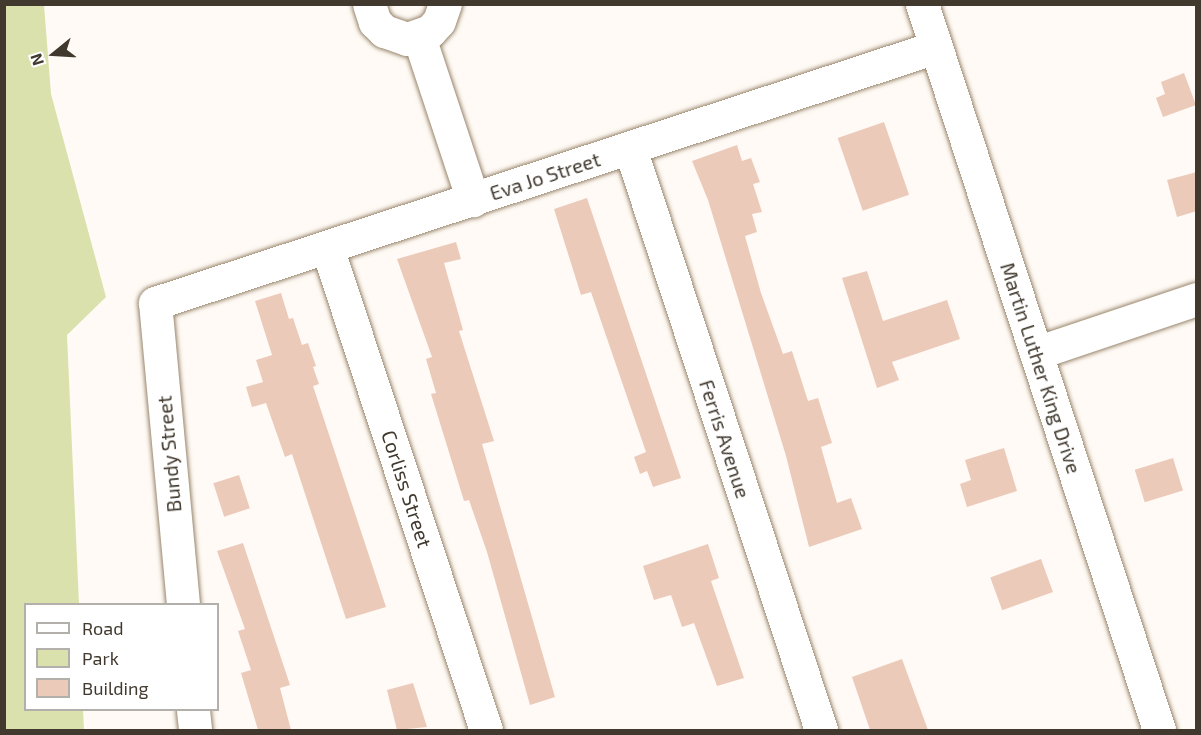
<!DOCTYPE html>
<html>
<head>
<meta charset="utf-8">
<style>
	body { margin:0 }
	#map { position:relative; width:1201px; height:735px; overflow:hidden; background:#fffaf5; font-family:"Exo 2",sans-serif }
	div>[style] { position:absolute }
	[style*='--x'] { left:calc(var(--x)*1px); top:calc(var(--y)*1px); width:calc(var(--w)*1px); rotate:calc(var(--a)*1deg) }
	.green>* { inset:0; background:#dae1ad }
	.building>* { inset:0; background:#eccaba; transform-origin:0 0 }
	.roads { filter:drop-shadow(0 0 2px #99866c) drop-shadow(0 0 2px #99866c) }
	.minor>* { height:33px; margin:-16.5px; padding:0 16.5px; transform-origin:16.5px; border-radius:16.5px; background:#fff }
	.major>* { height:33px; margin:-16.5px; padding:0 16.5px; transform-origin:16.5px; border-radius:16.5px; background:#fff }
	span { translate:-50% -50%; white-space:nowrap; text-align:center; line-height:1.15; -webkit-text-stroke:6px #fff; paint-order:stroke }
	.street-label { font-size:20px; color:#41392e }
	.frame { position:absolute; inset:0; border:6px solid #41392e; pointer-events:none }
	.legend { position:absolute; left:24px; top:603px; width:195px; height:108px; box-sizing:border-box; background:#fff; border:2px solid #b3b0ab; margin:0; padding:8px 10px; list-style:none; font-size:18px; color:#41392e }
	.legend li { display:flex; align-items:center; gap:12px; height:30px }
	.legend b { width:30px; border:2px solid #b3b0ab }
	.north { position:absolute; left:24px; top:24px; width:60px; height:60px; -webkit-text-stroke:4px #fff; paint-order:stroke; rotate:252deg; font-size:16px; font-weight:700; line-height:24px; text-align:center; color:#41392e }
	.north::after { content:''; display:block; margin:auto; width:21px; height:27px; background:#41392e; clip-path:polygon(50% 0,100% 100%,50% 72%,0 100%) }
</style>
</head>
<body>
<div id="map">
	<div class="green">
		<div style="clip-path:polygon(4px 5px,44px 5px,51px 94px,106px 297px,67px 335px,79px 604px,26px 604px,26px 710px,83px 710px,84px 730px,5px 730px)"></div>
	</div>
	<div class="building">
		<div style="clip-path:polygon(1184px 73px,1196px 105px,1163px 117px,1156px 98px,1165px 94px,1161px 82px)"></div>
		<div style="left:884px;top:122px;width:77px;height:49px;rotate:71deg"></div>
		<div style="clip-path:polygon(737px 145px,742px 161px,751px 158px,760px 182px,753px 184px,762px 212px,752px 214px,757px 232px,745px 236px,761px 293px,783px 354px,792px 351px,808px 401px,818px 398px,832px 443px,821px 447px,837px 503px,851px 498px,862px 529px,809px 547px,786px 456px,708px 200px,692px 161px)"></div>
		<div style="clip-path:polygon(1197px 172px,1197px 211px,1177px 217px,1167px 180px)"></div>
		<div style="clip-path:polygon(587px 198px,681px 478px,653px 487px,647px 471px,640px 474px,634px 457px,646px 452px,591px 292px,581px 295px,554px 209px)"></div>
		<div style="clip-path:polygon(456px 242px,461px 259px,444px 263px,463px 330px,459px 331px,494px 441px,482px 444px,555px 697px,530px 705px,487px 552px,469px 500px,464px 501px,431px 394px,436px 393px,426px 359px,432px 357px,397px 259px)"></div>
		<div style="clip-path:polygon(867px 271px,883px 321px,947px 300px,960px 339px,892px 362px,899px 380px,877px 388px,842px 278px)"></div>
		<div style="clip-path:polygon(281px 293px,289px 319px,293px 318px,302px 345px,308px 343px,316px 366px,313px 367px,319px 384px,313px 386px,386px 607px,346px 619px,292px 454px,285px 457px,266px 403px,252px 407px,246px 387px,263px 382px,256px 360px,272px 355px,255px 301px)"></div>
		<div style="clip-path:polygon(1004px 448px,1017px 491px,967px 507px,960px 484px,971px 480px,965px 460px)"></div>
		<div style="left:1173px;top:458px;width:34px;height:40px;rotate:73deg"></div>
		<div style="left:239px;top:475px;width:35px;height:27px;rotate:72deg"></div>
		<div style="clip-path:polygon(243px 543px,290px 685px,280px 688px,291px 730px,258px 730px,241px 673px,251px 670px,238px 631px,245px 629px,217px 551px)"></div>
		<div style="clip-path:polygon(708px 544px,719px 578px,711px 581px,744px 678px,717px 686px,694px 623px,682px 627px,671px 595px,654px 600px,643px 566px)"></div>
		<div style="left:1041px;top:559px;width:35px;height:54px;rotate:70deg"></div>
		<div style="clip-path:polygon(902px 659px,928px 730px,870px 730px,852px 677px)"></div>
		<div style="clip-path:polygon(413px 683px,427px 727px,397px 730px,387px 690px)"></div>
	</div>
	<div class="roads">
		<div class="minor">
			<div style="--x:369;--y:4;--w:19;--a:72"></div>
			<div style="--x:375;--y:22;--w:13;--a:45"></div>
			<div style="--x:384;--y:31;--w:24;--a:19"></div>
			<div style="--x:407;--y:39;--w:24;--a:-19"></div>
			<div style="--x:430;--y:31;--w:13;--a:-48"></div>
			<div style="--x:439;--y:21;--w:18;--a:-71"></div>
			<div style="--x:419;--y:37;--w:172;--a:71.7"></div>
			<div style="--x:630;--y:148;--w:613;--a:71.83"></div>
			<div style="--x:327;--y:247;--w:508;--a:71.78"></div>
			<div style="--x:1036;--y:353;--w:169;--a:-18.6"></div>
			<div style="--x:183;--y:604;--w:302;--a:-95.3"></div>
			<div style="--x:155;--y:303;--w:822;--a:-18.15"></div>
			<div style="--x:193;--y:710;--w:20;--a:84"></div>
		</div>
		<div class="major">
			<div style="--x:922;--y:4;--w:764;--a:71.92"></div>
		</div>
	</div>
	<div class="street-label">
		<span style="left:545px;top:176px;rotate:-18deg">Eva Jo Street</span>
		<span style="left:1041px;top:368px;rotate:72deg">Martin Luther King Drive</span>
		<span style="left:725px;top:439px;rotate:72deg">Ferris Avenue</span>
		<span style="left:169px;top:454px;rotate:-95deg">Bundy Street</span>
		<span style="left:407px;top:489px;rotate:72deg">Corliss Street</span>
	</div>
	<div class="frame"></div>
	<ul class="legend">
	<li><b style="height:8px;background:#fff"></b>Road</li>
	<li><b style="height:16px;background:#dae1ad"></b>Park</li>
	<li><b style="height:16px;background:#eccaba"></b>Building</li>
	</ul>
	<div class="north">N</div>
</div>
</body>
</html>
